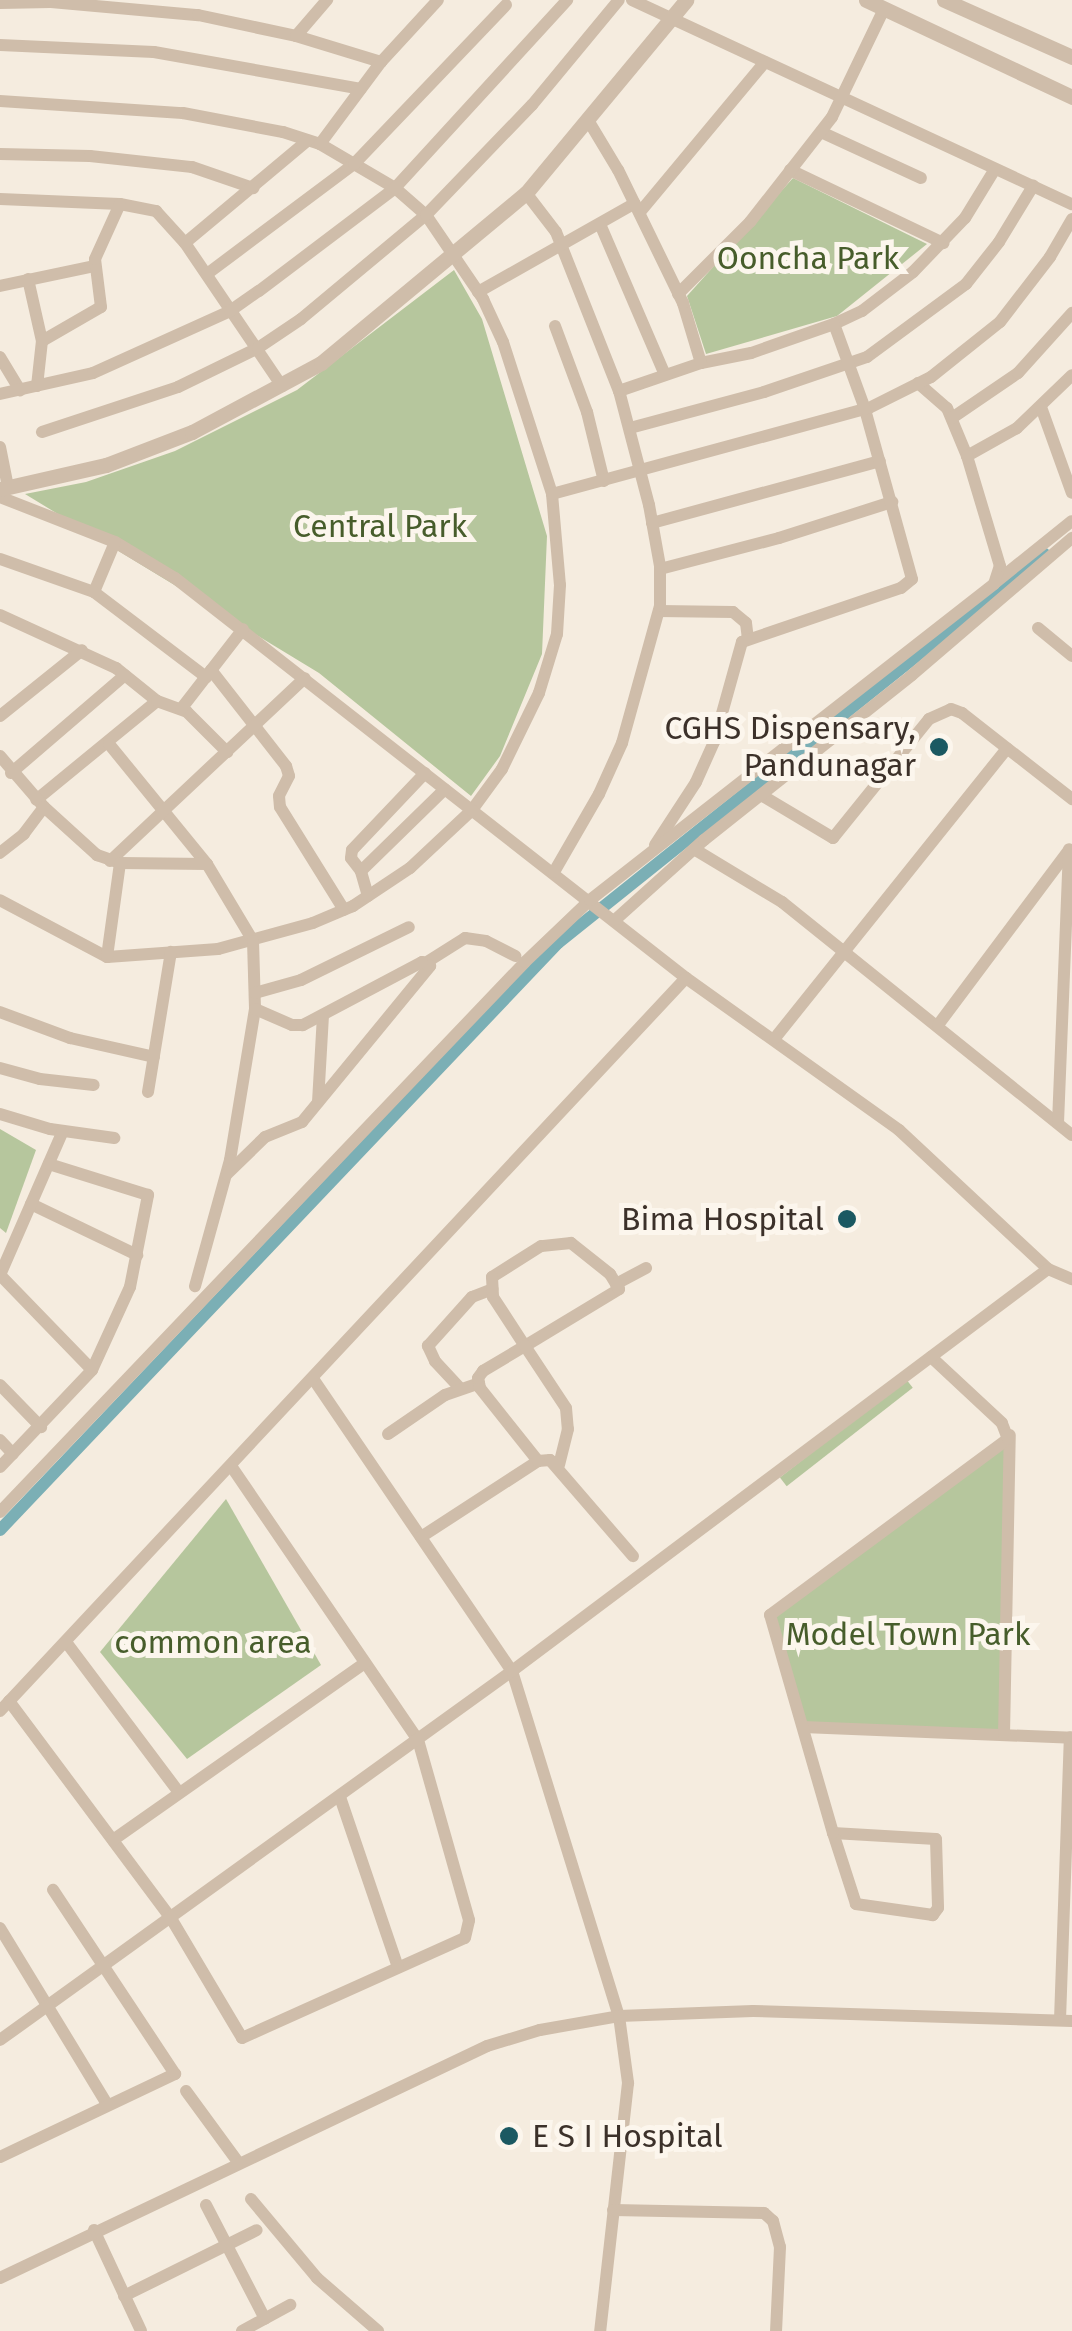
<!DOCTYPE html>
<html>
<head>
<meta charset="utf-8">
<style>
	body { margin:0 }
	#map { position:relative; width:1072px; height:2331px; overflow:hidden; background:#f5ecdf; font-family:"Fira Sans",sans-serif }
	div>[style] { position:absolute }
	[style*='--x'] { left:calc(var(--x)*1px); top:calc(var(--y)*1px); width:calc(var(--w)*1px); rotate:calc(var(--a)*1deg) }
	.green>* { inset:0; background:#b6c69d; transform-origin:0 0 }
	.canal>* { height:12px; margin:-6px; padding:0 6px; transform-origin:6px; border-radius:6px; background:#7bafb5 }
	.minor>* { height:12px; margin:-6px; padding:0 6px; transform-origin:6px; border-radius:6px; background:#cfbdaa }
	.tertiary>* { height:15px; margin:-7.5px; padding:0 7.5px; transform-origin:7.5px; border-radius:7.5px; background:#cfbdaa }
	.dots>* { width:28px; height:28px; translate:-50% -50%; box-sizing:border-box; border:5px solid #fcf6ed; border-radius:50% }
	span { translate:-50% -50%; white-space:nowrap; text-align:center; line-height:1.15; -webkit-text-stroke:10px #fcf6ed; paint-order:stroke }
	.park-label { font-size:32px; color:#475d2b }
	.poi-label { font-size:32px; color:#3c312a }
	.right { translate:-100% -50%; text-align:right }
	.left { translate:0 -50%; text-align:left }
</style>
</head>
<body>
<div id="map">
	<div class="green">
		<div style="clip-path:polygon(793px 178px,927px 244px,837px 316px,706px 354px,687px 296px)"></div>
		<div style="clip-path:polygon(454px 270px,482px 319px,547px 536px,542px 654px,500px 756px,471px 796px,319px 673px,25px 494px,86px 482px,175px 451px,297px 390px)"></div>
		<div style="clip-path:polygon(0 1129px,36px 1150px,6px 1233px,0 1228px)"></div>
		<div style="left:906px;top:1379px;width:11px;height:160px;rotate:52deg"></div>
		<div style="clip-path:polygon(1008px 1439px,1004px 1735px,803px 1727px,770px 1615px)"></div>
		<div style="clip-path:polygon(226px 1499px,321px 1665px,187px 1759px,100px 1652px)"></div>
	</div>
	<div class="canal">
		<div style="--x:0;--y:1530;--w:810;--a:-46.45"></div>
		<div style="--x:558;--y:943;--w:623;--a:-38.67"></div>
	</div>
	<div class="minor">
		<div style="--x:632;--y:0;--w:485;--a:24.9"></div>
		<div style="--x:0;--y:3;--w:51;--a:-1.1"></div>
		<div style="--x:51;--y:2;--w:148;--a:5.1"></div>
		<div style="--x:198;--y:15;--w:100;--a:12.1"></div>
		<div style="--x:296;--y:36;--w:89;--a:17"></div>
		<div style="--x:381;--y:62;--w:84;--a:-47.4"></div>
		<div style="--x:296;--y:36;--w:48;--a:-49.3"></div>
		<div style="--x:0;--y:45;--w:154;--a:2.6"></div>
		<div style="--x:154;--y:52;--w:210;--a:10.1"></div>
		<div style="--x:0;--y:101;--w:183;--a:3.8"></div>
		<div style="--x:183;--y:113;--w:102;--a:10.8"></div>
		<div style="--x:283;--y:132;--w:39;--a:18"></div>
		<div style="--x:320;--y:144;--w:87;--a:30.4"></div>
		<div style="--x:395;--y:188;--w:41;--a:41.1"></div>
		<div style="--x:426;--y:215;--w:102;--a:55.8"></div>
		<div style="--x:483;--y:299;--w:47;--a:65.1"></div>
		<div style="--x:503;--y:342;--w:160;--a:72.1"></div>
		<div style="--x:552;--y:494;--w:91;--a:85"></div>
		<div style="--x:560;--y:585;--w:49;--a:93.5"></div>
		<div style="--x:557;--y:634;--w:62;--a:107"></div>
		<div style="--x:539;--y:693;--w:85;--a:116"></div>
		<div style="--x:502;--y:769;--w:51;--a:126.2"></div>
		<div style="--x:472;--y:810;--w:85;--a:136.9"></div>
		<div style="--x:410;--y:868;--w:69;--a:146.3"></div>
		<div style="--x:353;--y:906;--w:43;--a:157"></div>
		<div style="--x:313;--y:923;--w:98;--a:164.7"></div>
		<div style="--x:218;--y:949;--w:111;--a:175.9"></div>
		<div style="--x:107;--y:957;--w:121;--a:-152"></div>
		<div style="--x:821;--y:132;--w:110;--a:24.7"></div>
		<div style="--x:320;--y:144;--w:102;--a:-53.4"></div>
		<div style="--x:0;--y:154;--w:90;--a:1.3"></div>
		<div style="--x:90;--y:156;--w:103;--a:6.2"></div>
		<div style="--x:192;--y:167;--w:65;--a:19"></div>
		<div style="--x:790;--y:170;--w:170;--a:25.5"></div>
		<div style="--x:526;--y:193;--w:49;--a:52.4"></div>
		<div style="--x:556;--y:232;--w:171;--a:68.4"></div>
		<div style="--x:0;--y:199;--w:120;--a:2.4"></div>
		<div style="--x:120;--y:204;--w:37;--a:11"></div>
		<div style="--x:156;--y:211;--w:43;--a:47.8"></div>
		<div style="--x:185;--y:243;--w:173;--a:55.9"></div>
		<div style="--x:640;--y:212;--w:195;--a:-50.2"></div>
		<div style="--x:600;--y:224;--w:164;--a:66.7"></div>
		<div style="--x:185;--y:243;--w:160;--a:-39.9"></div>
		<div style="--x:207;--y:274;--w:184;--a:-36.8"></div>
		<div style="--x:354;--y:164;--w:220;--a:-46.3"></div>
		<div style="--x:28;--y:279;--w:64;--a:77.3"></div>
		<div style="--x:0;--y:286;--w:96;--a:-12"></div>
		<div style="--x:478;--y:292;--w:180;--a:-29.5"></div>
		<div style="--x:678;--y:294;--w:102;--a:-45"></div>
		<div style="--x:750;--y:222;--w:133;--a:-52"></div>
		<div style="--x:832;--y:117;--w:120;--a:-64.3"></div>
		<div style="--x:834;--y:324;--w:31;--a:-25"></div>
		<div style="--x:862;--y:311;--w:64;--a:-37.4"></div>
		<div style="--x:913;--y:272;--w:75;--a:-46.1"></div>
		<div style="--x:965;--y:218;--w:57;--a:-58.5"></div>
		<div style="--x:555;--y:326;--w:92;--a:69.6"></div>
		<div style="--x:587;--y:412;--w:71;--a:76.2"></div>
		<div style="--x:0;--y:357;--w:39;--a:59"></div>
		<div style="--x:918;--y:383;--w:38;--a:41"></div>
		<div style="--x:947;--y:408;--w:52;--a:67.4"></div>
		<div style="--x:967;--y:456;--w:57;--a:-29.2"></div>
		<div style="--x:1017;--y:428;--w:76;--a:-43.9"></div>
		<div style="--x:37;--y:386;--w:45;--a:-83.7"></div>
		<div style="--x:42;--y:341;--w:68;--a:-30"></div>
		<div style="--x:101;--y:307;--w:48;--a:-97.1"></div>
		<div style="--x:95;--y:259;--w:60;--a:-65.6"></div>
		<div style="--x:0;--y:394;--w:95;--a:-12.7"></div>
		<div style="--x:93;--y:373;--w:150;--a:-24.3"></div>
		<div style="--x:230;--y:311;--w:35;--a:-35"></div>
		<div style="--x:259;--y:291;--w:171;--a:-37.1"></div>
		<div style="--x:395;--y:188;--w:255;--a:-47.5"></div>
		<div style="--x:1041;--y:407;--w:91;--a:70.2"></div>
		<div style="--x:952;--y:418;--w:80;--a:-34.3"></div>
		<div style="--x:1018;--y:373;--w:81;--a:-48"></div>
		<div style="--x:630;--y:428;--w:139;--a:-15"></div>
		<div style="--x:764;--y:392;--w:109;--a:-18.8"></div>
		<div style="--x:867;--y:357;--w:123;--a:-36.4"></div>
		<div style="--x:966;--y:284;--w:53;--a:-51.8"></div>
		<div style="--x:999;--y:242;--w:66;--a:-58.7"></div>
		<div style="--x:42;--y:432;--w:143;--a:-18.3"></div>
		<div style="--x:178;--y:387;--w:89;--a:-26"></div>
		<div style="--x:258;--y:348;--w:52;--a:-34"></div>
		<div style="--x:301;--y:319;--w:163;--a:-39.8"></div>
		<div style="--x:426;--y:215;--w:153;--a:-46.1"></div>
		<div style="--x:532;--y:105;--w:136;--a:-50.4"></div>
		<div style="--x:0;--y:447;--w:41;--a:78.7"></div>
		<div style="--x:552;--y:494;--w:328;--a:-15.2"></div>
		<div style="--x:869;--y:408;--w:69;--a:-26.6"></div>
		<div style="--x:931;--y:377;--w:88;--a:-38.6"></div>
		<div style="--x:1000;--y:322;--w:82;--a:-52.4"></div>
		<div style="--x:1050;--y:257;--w:44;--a:-59.9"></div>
		<div style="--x:0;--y:497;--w:123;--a:21.4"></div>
		<div style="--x:115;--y:542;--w:70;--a:31"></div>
		<div style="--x:175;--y:578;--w:649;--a:38.05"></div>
		<div style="--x:686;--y:978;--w:262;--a:35.5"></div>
		<div style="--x:899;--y:1130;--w:204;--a:43"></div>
		<div style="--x:1048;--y:1269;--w:26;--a:23"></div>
		<div style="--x:652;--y:523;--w:236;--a:-15.2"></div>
		<div style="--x:0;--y:559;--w:100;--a:19.3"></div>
		<div style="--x:94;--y:592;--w:54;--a:-67.2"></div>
		<div style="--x:660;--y:569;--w:123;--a:-14.6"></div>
		<div style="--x:779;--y:538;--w:119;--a:-17.7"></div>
		<div style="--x:996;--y:582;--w:97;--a:-38.8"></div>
		<div style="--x:94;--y:592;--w:141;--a:37.2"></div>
		<div style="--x:659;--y:611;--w:74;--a:0.8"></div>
		<div style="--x:733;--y:612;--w:17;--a:40"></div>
		<div style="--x:746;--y:623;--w:16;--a:83"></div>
		<div style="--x:0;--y:615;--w:128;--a:24.6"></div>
		<div style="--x:116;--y:668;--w:53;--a:38.8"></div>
		<div style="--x:157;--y:701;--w:156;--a:140.7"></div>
		<div style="--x:1038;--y:628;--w:44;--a:39.5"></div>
		<div style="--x:211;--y:670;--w:122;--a:52"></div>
		<div style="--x:286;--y:766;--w:10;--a:73"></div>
		<div style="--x:289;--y:776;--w:22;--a:117"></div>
		<div style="--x:279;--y:796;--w:11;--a:85"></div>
		<div style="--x:280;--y:807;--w:121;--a:58.1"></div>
		<div style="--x:157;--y:701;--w:32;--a:20"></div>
		<div style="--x:187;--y:712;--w:57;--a:45"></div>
		<div style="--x:181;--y:709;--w:101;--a:-52.2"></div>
		<div style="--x:0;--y:716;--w:105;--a:-38.8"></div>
		<div style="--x:109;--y:744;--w:155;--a:50.8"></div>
		<div style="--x:207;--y:864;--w:90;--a:59.1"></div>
		<div style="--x:253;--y:941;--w:68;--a:88.3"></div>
		<div style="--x:255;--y:1009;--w:153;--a:99.4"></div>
		<div style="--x:230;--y:1160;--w:131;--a:105.5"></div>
		<div style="--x:0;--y:756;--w:67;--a:49.2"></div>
		<div style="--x:44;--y:807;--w:34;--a:127"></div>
		<div style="--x:24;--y:834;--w:31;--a:142"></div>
		<div style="--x:11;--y:773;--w:150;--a:-40.7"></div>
		<div style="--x:761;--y:795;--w:84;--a:30.8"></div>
		<div style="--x:833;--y:838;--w:153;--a:-51.1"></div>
		<div style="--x:929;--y:719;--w:24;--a:-24"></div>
		<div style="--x:951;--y:709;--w:12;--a:20"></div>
		<div style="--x:962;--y:713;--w:140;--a:38"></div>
		<div style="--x:44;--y:807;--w:72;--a:42.2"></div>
		<div style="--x:97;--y:855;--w:24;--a:19"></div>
		<div style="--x:120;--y:863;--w:95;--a:97.9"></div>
		<div style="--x:655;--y:845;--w:75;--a:-56.9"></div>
		<div style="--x:696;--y:782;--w:44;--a:-65.8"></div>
		<div style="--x:714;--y:742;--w:104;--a:-74.4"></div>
		<div style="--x:742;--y:642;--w:168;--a:-18.8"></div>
		<div style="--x:901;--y:588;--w:14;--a:-39"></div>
		<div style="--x:912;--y:579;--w:176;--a:-105.5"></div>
		<div style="--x:865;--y:409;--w:90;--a:-110"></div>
		<div style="--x:834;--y:324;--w:88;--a:160.7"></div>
		<div style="--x:751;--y:353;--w:51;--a:168.7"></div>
		<div style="--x:694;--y:849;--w:103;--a:31.1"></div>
		<div style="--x:782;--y:902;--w:372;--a:38.8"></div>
		<div style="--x:110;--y:861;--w:267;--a:-43.2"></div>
		<div style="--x:120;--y:863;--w:87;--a:0.7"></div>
		<div style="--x:361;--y:871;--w:16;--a:-128"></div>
		<div style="--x:351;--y:858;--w:8;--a:-83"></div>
		<div style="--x:352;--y:850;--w:106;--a:-46.5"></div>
		<div style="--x:554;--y:872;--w:90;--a:-60"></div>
		<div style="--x:599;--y:794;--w:56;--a:-65.7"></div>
		<div style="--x:622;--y:743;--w:142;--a:-74.5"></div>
		<div style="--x:660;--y:606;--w:40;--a:-90"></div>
		<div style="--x:660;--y:566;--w:62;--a:-100.2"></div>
		<div style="--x:649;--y:505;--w:118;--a:-104.7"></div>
		<div style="--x:619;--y:391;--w:87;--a:-18.9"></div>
		<div style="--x:701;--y:363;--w:63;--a:-106.7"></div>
		<div style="--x:683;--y:303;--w:148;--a:-116"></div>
		<div style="--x:618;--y:170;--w:58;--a:-121"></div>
		<div style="--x:368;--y:896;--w:26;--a:-106"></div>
		<div style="--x:361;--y:871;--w:117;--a:-44.3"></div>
		<div style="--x:615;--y:920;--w:120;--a:-42"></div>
		<div style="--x:704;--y:840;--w:265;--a:-38.4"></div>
		<div style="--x:912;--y:675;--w:211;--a:-40.6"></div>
		<div style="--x:427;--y:962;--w:45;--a:-32.3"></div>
		<div style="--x:465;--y:938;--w:21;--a:8"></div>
		<div style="--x:486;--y:941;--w:33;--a:27"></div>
		<div style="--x:255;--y:993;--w:48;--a:-15.8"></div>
		<div style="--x:301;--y:980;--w:120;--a:-26.1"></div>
		<div style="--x:0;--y:1012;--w:75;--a:20.4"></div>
		<div style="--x:70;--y:1038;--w:86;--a:12.7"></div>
		<div style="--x:938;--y:1025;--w:217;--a:-53.2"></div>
		<div style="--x:775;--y:1038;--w:371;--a:-51.3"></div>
		<div style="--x:0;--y:1068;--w:41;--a:15.4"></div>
		<div style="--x:40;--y:1079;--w:54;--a:6.3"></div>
		<div style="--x:148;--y:1092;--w:142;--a:-80.7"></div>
		<div style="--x:318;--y:1102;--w:86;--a:-86.7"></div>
		<div style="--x:0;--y:1114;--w:52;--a:16.7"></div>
		<div style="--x:50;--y:1129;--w:65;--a:8"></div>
		<div style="--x:1058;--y:1123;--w:274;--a:-87.7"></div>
		<div style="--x:227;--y:1174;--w:53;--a:-44.2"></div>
		<div style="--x:265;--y:1137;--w:40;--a:-22"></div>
		<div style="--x:302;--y:1122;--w:202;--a:-50.6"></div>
		<div style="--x:430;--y:966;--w:9;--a:-153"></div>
		<div style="--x:422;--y:962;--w:135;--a:152.1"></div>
		<div style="--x:303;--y:1025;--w:11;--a:180"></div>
		<div style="--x:292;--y:1025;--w:40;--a:-156.6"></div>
		<div style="--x:31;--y:1204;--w:118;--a:25.7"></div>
		<div style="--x:0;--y:1275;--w:157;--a:-66.4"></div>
		<div style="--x:0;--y:1275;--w:132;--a:45.9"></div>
		<div style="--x:616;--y:1284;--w:34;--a:-28"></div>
		<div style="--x:314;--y:1380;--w:352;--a:55.8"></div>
		<div style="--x:512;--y:1671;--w:361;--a:72.8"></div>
		<div style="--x:619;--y:2016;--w:68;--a:82.3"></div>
		<div style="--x:628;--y:2083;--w:250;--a:96.4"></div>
		<div style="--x:0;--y:1385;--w:59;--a:45.7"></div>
		<div style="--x:459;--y:1387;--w:35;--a:-133"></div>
		<div style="--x:435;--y:1361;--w:17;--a:-115"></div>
		<div style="--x:428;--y:1346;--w:66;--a:-48.1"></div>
		<div style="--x:472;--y:1297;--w:22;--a:-21"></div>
		<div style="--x:388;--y:1434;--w:69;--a:-34.4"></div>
		<div style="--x:445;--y:1395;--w:36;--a:-19"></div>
		<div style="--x:0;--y:1440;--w:19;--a:47"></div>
		<div style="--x:538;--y:1461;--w:93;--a:-128.5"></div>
		<div style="--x:480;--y:1388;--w:10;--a:-101"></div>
		<div style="--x:478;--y:1378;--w:9;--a:-54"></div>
		<div style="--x:483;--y:1371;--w:49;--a:-30.8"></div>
		<div style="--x:525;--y:1346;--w:110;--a:-31.2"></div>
		<div style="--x:619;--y:1289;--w:17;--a:-121"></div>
		<div style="--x:610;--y:1274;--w:50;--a:-141.5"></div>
		<div style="--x:571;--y:1243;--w:30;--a:174"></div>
		<div style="--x:541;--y:1246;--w:58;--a:147.7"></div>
		<div style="--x:492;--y:1277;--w:20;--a:87"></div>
		<div style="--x:493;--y:1297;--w:59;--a:56.9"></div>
		<div style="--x:525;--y:1346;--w:74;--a:56.5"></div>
		<div style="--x:566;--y:1408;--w:21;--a:85"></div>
		<div style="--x:568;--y:1429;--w:37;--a:104"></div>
		<div style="--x:0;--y:1467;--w:134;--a:-46.5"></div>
		<div style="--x:92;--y:1370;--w:91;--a:-65.4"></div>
		<div style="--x:130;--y:1287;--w:94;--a:-78.9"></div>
		<div style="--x:148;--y:1195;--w:104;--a:-162.6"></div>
		<div style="--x:0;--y:1512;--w:760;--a:-46.33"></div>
		<div style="--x:525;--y:962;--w:90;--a:-43.6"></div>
		<div style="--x:590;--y:900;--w:513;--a:-38.03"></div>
		<div style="--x:994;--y:584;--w:19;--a:-72"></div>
		<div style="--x:1000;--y:566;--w:115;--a:-106.7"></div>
		<div style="--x:421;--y:1537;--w:140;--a:-33"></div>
		<div style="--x:538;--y:1461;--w:12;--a:-5"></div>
		<div style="--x:550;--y:1460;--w:127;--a:49.2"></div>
		<div style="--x:66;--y:1642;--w:186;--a:53.1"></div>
		<div style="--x:9;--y:1701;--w:273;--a:53.3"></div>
		<div style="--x:172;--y:1920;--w:137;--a:59.3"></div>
		<div style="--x:242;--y:2038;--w:244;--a:-24.2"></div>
		<div style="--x:465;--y:1938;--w:18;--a:-77"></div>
		<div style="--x:469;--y:1920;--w:187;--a:-105.8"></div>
		<div style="--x:418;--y:1740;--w:330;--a:-124.3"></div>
		<div style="--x:0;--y:1711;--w:1004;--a:-46.9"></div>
		<div style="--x:803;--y:1727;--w:269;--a:2.3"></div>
		<div style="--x:1004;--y:1735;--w:300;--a:-88.9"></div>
		<div style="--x:340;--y:1797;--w:180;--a:71.2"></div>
		<div style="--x:833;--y:1833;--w:103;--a:3.3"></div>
		<div style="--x:936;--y:1839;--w:69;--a:88.3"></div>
		<div style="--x:938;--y:1908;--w:9;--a:126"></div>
		<div style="--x:933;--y:1915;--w:78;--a:-171.9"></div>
		<div style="--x:856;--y:1904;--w:75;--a:-107.9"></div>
		<div style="--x:833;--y:1833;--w:227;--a:-106.1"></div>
		<div style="--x:770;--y:1615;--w:296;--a:-36.5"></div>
		<div style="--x:1008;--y:1439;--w:17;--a:-111"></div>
		<div style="--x:1002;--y:1423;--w:97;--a:-137.1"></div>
		<div style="--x:113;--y:1840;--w:308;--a:-35.1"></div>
		<div style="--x:0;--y:1928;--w:206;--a:58.7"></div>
		<div style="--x:1060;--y:2020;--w:283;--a:-88"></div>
		<div style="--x:0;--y:2040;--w:631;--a:-35.78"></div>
		<div style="--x:512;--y:1671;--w:670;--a:-36.87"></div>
		<div style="--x:186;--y:2091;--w:88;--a:53.8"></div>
		<div style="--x:0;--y:2157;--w:194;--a:-25.4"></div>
		<div style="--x:175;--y:2074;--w:221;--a:-123.5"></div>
		<div style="--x:251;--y:2199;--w:103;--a:50.1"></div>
		<div style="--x:317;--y:2278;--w:81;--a:41"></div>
		<div style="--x:206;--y:2205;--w:128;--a:62.6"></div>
		<div style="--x:613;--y:2210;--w:151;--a:1.1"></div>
		<div style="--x:764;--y:2213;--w:12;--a:42"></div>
		<div style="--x:773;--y:2221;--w:27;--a:75"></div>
		<div style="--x:780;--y:2247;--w:84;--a:92.7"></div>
		<div style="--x:94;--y:2230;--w:111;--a:65"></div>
		<div style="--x:0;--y:2278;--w:539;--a:-25.47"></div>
		<div style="--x:487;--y:2046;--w:55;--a:-16.8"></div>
		<div style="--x:540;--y:2030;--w:80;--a:-10"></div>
		<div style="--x:619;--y:2016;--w:134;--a:-2.1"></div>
		<div style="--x:753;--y:2011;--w:319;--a:1.8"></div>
		<div style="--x:124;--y:2296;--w:148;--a:-26.4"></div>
		<div style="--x:242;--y:2331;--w:55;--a:-28.4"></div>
	</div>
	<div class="tertiary">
		<div style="--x:866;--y:0;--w:228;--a:25.2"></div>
		<div style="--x:944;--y:0;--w:140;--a:24"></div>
		<div style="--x:0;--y:489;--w:109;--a:-12.8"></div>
		<div style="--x:106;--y:465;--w:92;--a:-21"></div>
		<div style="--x:192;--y:432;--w:146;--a:-28.1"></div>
		<div style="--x:321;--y:363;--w:266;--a:-39.7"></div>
		<div style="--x:526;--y:193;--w:251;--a:-50.3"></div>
	</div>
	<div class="dots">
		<div style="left:939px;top:747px;background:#1b5962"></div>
		<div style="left:847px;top:1219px;background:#1b5962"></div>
		<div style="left:509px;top:2136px;background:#1b5962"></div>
	</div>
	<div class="park-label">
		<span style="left:808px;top:258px">Ooncha Park</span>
		<span style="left:380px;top:526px">Central Park</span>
		<span style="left:908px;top:1634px">Model Town Park</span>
		<span style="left:213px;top:1642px">common area</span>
	</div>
	<div class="poi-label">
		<span class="right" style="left:916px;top:747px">CGHS Dispensary,<br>Pandunagar</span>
		<span class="right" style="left:824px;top:1219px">Bima Hospital</span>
		<span class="left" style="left:532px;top:2136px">E S I Hospital</span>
	</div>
</div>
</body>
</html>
